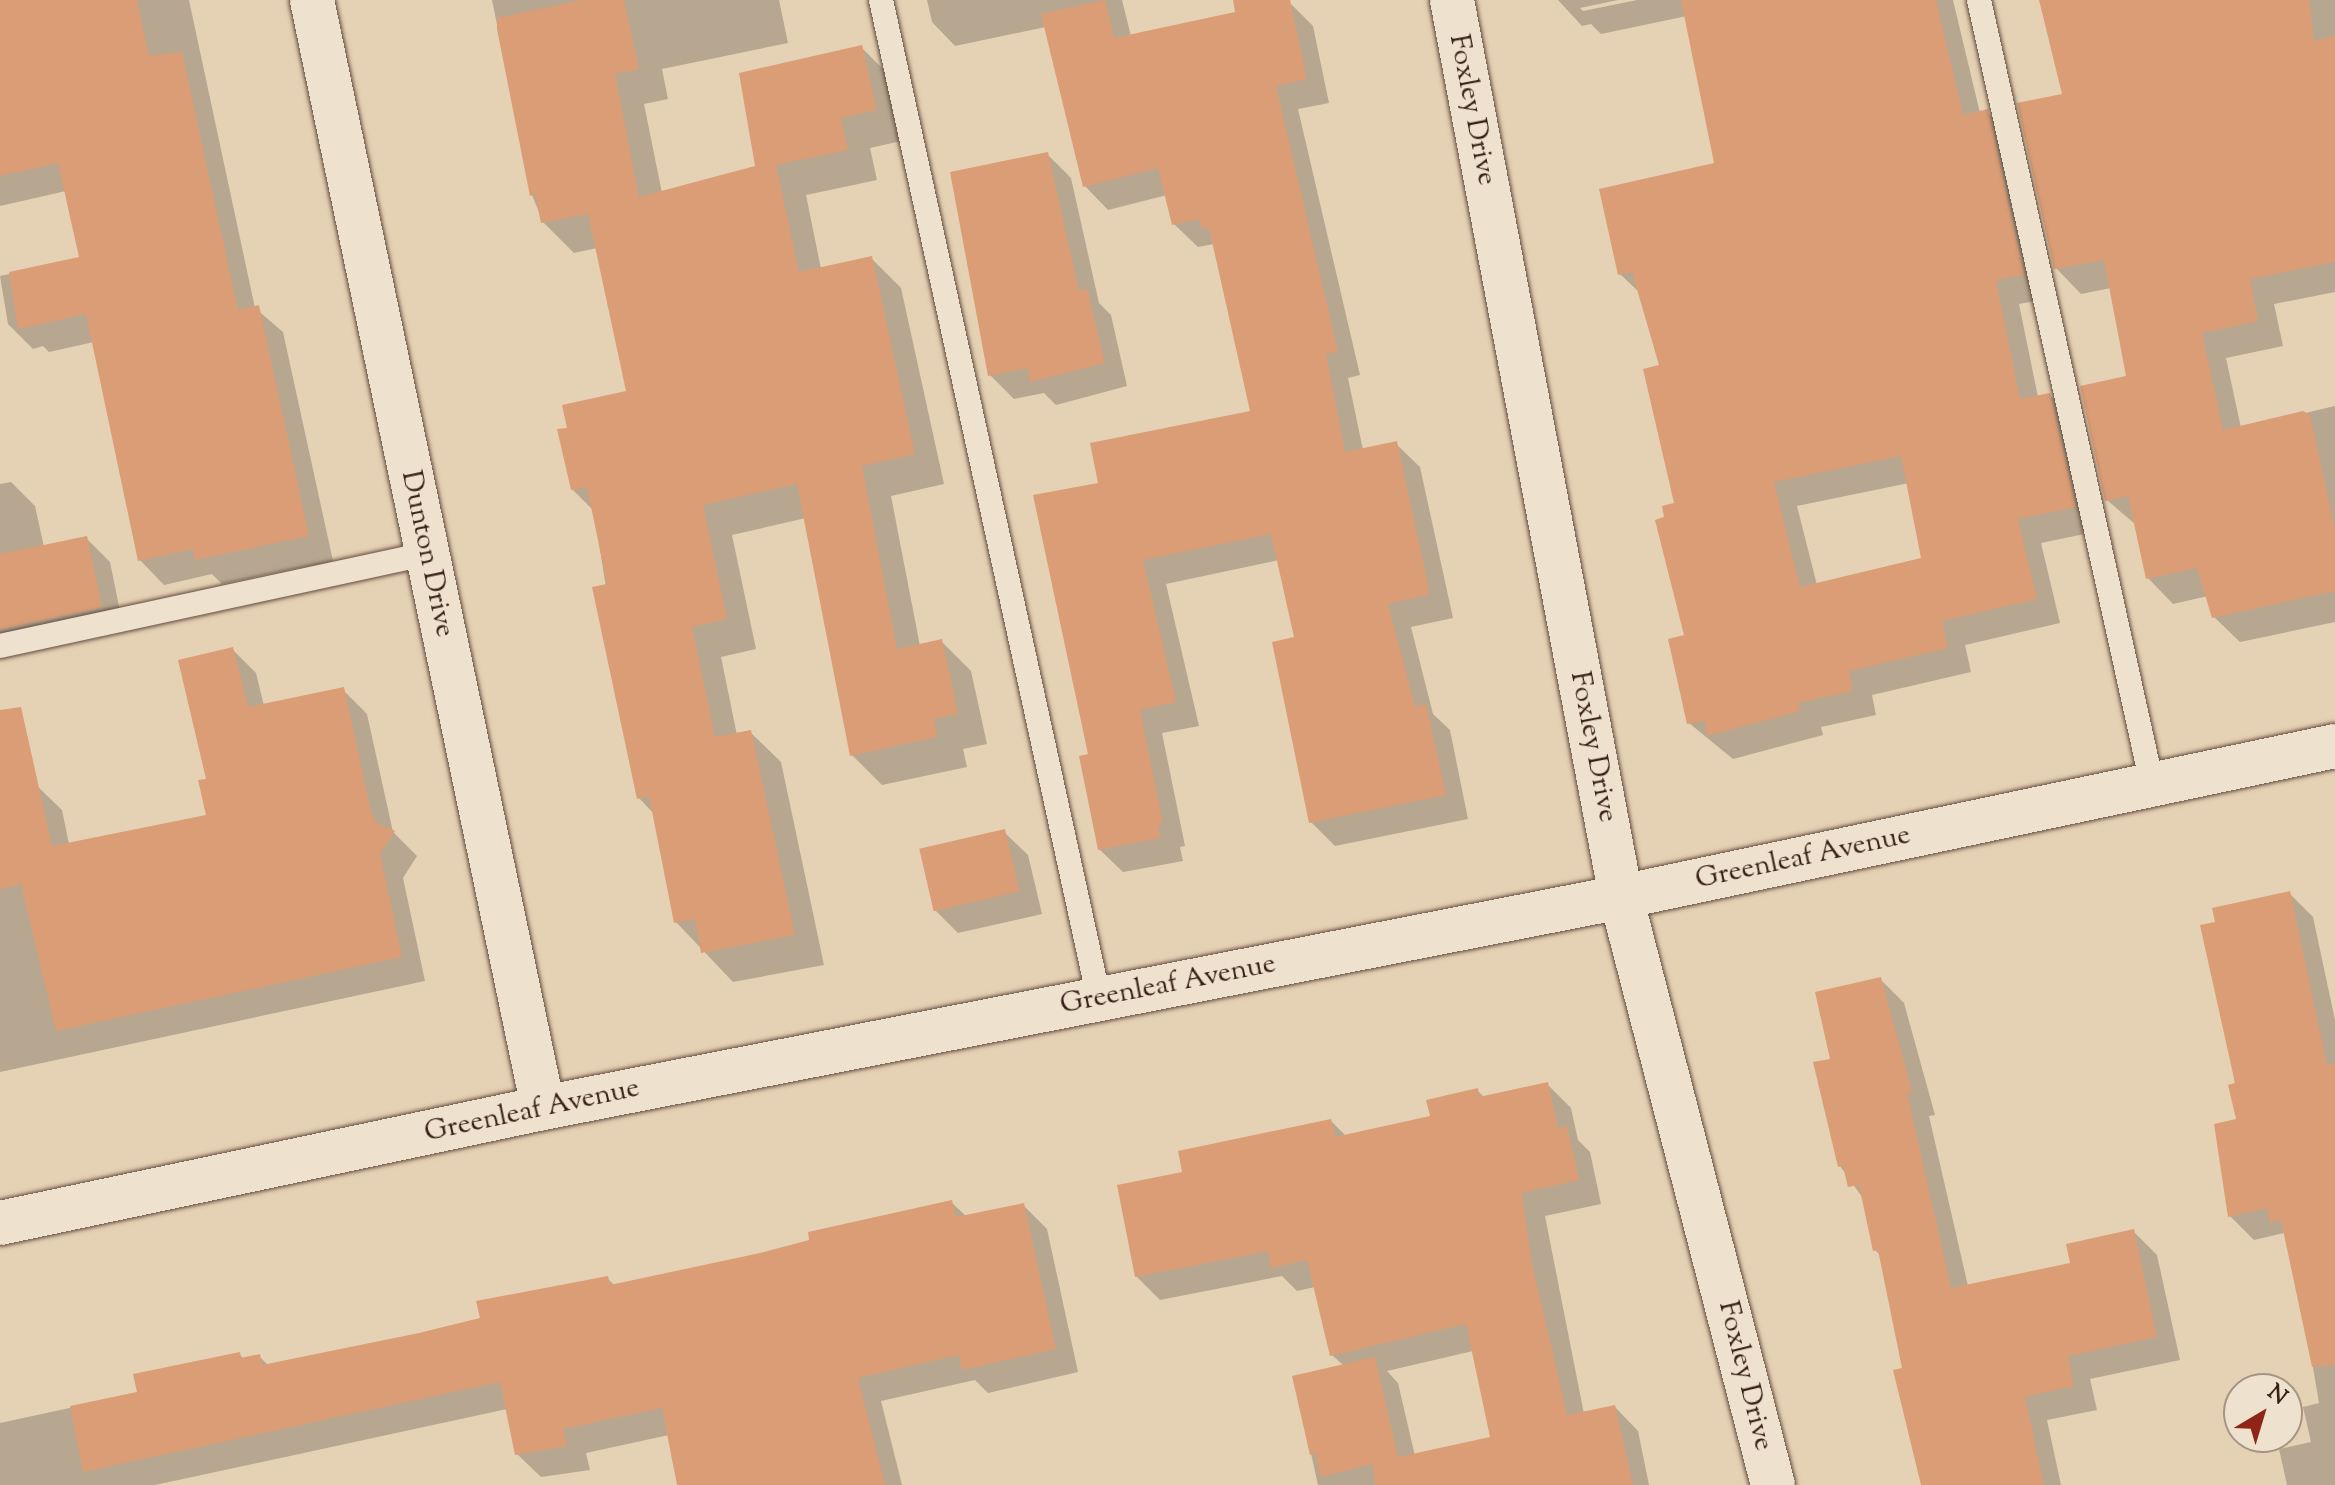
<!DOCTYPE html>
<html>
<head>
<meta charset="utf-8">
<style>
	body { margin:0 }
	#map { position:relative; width:2335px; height:1485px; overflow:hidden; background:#e5d1b4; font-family:"Sorts Mill Goudy",serif }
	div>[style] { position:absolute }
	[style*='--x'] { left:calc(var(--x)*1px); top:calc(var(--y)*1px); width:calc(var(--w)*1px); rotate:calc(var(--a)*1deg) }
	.shadow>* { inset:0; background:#0003 }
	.building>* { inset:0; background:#db9d76; transform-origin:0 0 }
	.roads { filter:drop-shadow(0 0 2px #624c3e) drop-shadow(0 0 2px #624c3e) }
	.lane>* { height:24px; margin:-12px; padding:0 12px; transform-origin:12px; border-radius:12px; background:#eee1ce }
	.street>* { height:44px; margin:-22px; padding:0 22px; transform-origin:22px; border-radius:22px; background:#eee1ce }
	.secondary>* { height:44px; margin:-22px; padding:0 22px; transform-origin:22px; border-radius:22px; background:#eee1ce }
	span { translate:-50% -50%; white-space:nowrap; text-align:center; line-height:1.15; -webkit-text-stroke:7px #eee1ce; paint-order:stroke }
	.street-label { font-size:28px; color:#372016 }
	.north { position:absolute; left:2223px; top:1373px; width:80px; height:80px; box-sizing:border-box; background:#eee1ce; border:2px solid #a59484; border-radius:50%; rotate:38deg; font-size:22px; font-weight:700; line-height:32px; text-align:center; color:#372016 }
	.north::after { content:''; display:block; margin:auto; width:28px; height:36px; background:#8f2418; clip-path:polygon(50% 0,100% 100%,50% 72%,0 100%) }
</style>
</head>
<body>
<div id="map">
	<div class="shadow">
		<div style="clip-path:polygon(0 0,189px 0,255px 308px,283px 332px,333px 561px,222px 584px,212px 574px,164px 585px,140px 560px,94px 342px,49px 352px,43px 346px,33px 349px,8px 324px,0 276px,81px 259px,66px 191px,0 206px)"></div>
		<div style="clip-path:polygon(492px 0,779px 0,788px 43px,662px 69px,668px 99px,644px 104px,662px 193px,758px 168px,862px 48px,892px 78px,906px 140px,870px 148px,877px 180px,806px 195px,821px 269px,871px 258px,901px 288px,944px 484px,891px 496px,920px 646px,941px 641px,971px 671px,987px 744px,963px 749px,967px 767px,882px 785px,852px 755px,806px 518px,732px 535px,756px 649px,721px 657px,737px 735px,750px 732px,781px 762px,824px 965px,733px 982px,676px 922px,654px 814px,639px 798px,594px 511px,572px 489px,570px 429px,628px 393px,597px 248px,574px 253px,543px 222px,532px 195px)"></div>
		<div style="clip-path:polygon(927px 0,1122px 0,1131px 36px,1289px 2px,1313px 26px,1329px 103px,1298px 109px,1360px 375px,1348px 378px,1363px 450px,1396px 444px,1420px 467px,1453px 618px,1411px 627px,1433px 714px,1450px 730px,1468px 819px,1335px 846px,1311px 822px,1296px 638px,1279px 560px,1166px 584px,1199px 726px,1162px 733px,1185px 846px,1180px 847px,1183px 861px,1123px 872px,1099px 849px,1091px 755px,1100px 484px,1253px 412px,1214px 244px,1198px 247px,1174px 224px,1167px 195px,1108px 210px,1085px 186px,1046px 27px,955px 46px,932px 22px)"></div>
		<div style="clip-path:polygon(evenodd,1558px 0,1618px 0,1580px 8px,1583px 11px,1637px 0,1953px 0,1980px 113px,1987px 112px,2011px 136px,2047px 299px,2019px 304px,2038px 397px,2050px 395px,2074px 419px,2099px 531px,2041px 543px,2060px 623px,1965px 645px,1971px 672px,1872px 695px,1876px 715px,1821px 727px,1823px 735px,1733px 759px,1689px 723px,1686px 637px,1666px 518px,1676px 504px,1662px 367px,1641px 294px,1620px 274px,1716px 165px,1687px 16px,1601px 34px,1591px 24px,1582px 26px,1558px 0,1909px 483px,1923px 560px,1817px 585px,1797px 506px,1909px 483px)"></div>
		<div style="clip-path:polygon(2041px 0,2335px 0,2335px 292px,2274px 304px,2283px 346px,2226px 358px,2241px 428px,2335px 406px,2335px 622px,2240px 642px,2214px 617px,2208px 596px,2173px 604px,2148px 578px,2136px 525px,2107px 500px,2128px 377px,2111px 288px,2081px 294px,2056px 268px,2064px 95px)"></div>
		<div style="clip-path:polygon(1047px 154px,1071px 178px,1099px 303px,1111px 315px,1127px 386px,1056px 405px,1044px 393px,1014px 399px,990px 375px)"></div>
		<div style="clip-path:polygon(11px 482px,35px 506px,44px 547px,86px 538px,110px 562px,124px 631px,0 658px,0 484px)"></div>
		<div style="clip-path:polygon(232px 649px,256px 673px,264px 706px,343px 690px,367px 714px,393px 832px,417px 856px,403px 878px,425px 981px,0 1072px,0 795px,38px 787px,62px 810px,69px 844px,208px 816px,208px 780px)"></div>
		<div style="clip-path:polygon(1004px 832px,1028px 855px,1042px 914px,958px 933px,934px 909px)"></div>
		<div style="clip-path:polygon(2289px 893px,2313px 917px,2335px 1020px,2335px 1485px,2287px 1485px,2279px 1449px,2311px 1442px,2303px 1407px,2319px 1403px,2308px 1338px,2284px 1233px,2254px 1240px,2230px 1216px,2239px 1120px,2217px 923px)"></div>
		<div style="clip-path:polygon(1880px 979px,1904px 1003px,1935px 1115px,1929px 1116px,1968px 1286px,2072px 1264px,2134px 1232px,2157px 1255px,2180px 1360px,2090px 1379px,2097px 1410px,2047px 1420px,2061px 1485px,1922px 1485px,1896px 1372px,1904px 1369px,1881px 1256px,1875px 1250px,1865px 1201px,1840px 1166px,1833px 1060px)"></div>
		<div style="clip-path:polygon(evenodd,1547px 1084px,1571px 1108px,1578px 1140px,1590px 1152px,1601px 1204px,1545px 1216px,1584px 1414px,1615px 1407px,1638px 1431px,1649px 1485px,1318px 1485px,1294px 1377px,1344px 1366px,1332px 1355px,1315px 1287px,1297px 1291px,1282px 1276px,1160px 1300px,1136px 1276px,1185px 1173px,1331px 1121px,1346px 1136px,1432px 1118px,1477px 1090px,1485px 1098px,1547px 1084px,1473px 1351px,1492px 1439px,1415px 1456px,1398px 1383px,1387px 1371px,1473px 1351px)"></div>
		<div style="clip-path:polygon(951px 1202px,967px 1217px,1023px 1205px,1047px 1229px,1078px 1372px,988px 1393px,975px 1380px,881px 1401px,902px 1485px,679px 1485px,669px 1435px,586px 1453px,590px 1470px,541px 1477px,517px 1454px,507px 1409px,155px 1485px,0 1485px,0 1423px,139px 1393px,239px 1354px,244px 1359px,259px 1356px,269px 1366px,482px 1320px,607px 1278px,615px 1286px,761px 1255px)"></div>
	</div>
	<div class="building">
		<div style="clip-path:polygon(0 0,137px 0,149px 56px,182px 52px,238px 310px,259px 305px,309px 536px,195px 560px,193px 549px,138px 561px,86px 314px,18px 329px,9px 272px,79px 257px,58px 163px,0 176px)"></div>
		<div style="clip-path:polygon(582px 0,624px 0,639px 69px,615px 74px,639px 197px,755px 166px,739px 73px,862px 45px,877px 110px,841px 118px,848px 150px,776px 165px,799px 272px,872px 256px,915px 454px,862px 466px,897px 649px,942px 639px,958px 714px,934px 719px,937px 737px,850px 756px,797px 484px,703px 505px,727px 619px,692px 627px,715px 737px,751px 730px,795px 935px,701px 953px,695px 919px,674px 923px,649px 796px,637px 799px,592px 587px,607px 584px,587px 487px,571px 490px,557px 429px,567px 428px,562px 405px,626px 391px,588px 214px,541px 223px,535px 194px,530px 196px,497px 29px,497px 18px)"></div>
		<div style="clip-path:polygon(1105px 0,1114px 38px,1235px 12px,1233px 0,1290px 0,1307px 79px,1276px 86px,1338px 352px,1326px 354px,1345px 452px,1397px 441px,1430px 594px,1388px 604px,1415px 707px,1426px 704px,1446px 795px,1309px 823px,1272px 642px,1294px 637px,1271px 534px,1143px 560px,1176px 702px,1140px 710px,1163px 823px,1158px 824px,1160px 838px,1098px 850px,1079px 756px,1088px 754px,1033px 495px,1098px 483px,1090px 443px,1250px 411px,1209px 228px,1202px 229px,1199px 219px,1172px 225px,1158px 168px,1083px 187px,1041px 14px)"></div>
		<div style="clip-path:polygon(evenodd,1681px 0,1936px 0,1963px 115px,1988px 109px,2024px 275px,1996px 280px,2020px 399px,2050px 393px,2076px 507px,2018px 519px,2037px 599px,1942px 621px,1948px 648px,1849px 671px,1853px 691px,1798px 703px,1800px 711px,1707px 736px,1705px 721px,1687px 724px,1668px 639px,1684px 635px,1655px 520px,1664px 517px,1662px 506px,1674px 503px,1643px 369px,1659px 365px,1632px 272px,1618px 275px,1599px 189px,1714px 163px,1681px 0,1901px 456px,1921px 558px,1800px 587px,1774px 482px,1901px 456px)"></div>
		<div style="clip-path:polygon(2039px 0,2309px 0,2314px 41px,2335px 36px,2335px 262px,2250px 279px,2258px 321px,2202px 333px,2223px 430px,2303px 411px,2310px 415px,2335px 529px,2335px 591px,2212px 618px,2197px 568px,2146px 579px,2128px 496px,2105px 501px,2080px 386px,2126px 376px,2104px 260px,2054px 269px,2017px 103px,2062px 94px)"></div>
		<div style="clip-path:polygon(1048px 152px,1079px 291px,1087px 289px,1105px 363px,1030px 382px,1027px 368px,988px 376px,950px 172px)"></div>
		<div style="clip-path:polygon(87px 536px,102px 607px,0 629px,0 554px)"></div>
		<div style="clip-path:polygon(233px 647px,248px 707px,344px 687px,371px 812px,377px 823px,395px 831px,380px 854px,402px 957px,56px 1031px,21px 884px,0 889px,0 710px,21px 707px,52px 846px,206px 815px,198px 780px,206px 779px,178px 660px)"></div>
		<div style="left:1005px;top:829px;width:64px;height:88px;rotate:77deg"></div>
		<div style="clip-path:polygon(2290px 891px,2327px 1065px,2335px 1064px,2335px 1365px,2312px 1367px,2281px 1220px,2270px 1223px,2267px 1208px,2228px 1217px,2214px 1124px,2236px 1119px,2228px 1085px,2235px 1083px,2200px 925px,2215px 922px,2212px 908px)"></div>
		<div style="clip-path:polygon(1881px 977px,1912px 1092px,1907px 1093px,1951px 1288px,2070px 1263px,2066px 1244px,2134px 1229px,2157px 1337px,2068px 1356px,2074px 1386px,2025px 1397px,2044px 1485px,1921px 1485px,1893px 1370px,1902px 1368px,1878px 1250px,1873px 1251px,1859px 1185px,1848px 1187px,1843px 1166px,1838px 1167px,1813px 1062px,1830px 1059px,1815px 992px)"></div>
		<div style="clip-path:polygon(1548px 1082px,1558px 1128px,1567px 1126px,1579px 1180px,1522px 1193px,1531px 1259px,1567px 1415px,1615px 1405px,1633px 1485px,1375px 1485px,1373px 1464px,1320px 1477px,1316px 1453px,1310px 1455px,1292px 1376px,1375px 1357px,1398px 1457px,1490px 1437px,1466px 1324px,1330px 1356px,1307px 1260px,1271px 1268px,1268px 1251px,1135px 1277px,1117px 1185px,1182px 1172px,1178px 1151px,1331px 1119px,1335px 1137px,1430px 1116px,1426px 1100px,1478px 1088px,1479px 1097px)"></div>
		<div style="clip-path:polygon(952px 1200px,956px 1217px,1024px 1203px,1056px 1349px,962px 1370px,959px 1355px,858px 1378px,885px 1485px,677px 1485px,662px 1408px,563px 1429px,567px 1446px,515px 1455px,500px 1382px,83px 1472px,70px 1406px,137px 1392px,133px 1374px,240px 1352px,241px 1358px,260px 1354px,262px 1365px,419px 1333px,480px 1318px,476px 1301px,608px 1276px,610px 1285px,760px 1253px,809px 1240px,808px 1232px)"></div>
	</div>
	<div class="roads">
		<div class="lane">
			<div style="--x:881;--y:0;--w:1023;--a:77.69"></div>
			<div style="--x:1979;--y:0;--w:803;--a:77.56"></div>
			<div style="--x:0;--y:646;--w:437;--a:-12.2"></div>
		</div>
		<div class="street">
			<div style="--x:312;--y:0;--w:1132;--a:78.22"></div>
			<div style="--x:1452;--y:0;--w:913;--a:79.33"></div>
			<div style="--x:1621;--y:897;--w:607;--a:75.51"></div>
		</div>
		<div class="secondary">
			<div style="--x:0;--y:1223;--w:555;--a:-11.96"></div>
			<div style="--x:543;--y:1108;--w:1098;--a:-11.07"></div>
			<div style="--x:1621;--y:897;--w:730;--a:-11.94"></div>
		</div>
	</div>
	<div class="street-label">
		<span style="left:1472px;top:110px;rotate:79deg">Foxley Drive</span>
		<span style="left:427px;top:554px;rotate:78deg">Dunton Drive</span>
		<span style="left:1593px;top:747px;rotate:79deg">Foxley Drive</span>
		<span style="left:1803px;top:858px;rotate:-12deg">Greenleaf Avenue</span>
		<span style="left:1168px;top:985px;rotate:-11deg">Greenleaf Avenue</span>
		<span style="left:532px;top:1111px;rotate:-12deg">Greenleaf Avenue</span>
		<span style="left:1745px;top:1376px;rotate:76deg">Foxley Drive</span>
	</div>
	<div class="north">N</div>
</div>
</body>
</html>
